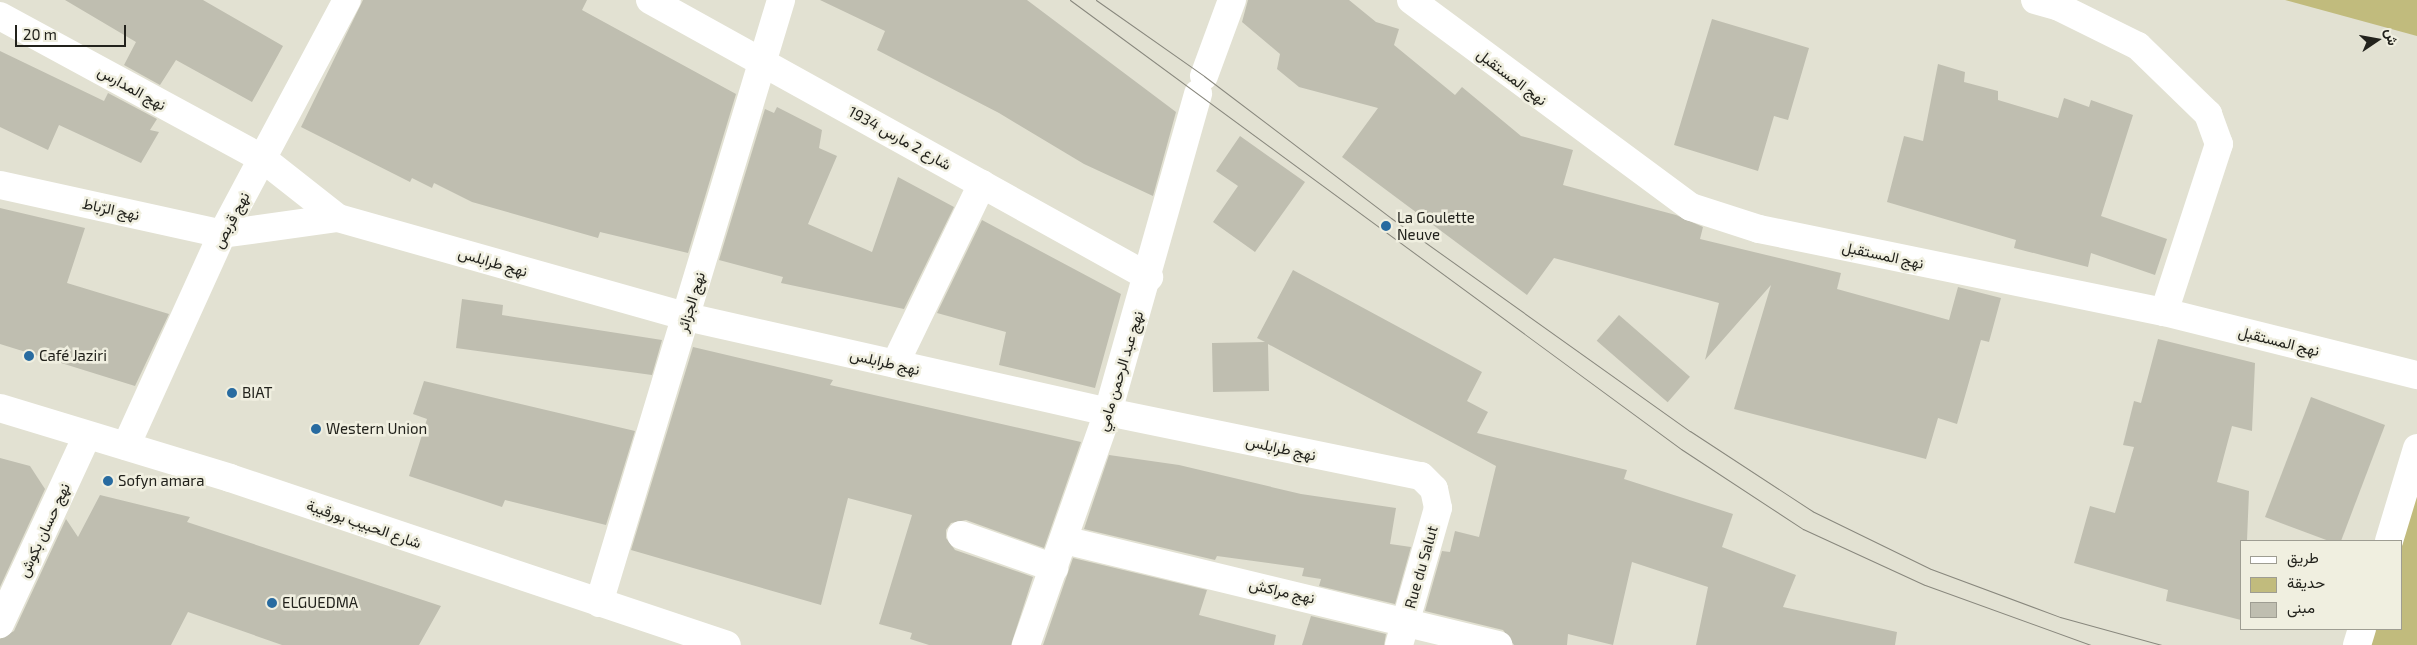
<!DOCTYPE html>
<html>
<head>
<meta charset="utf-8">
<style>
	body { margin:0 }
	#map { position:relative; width:2417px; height:645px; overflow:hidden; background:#e2e1d2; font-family:"Exo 2",Vazirmatn,sans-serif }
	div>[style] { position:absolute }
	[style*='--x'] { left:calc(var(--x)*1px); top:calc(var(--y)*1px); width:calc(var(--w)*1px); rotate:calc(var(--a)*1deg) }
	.green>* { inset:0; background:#c1bb7d }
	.building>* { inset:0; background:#bfbeb0; transform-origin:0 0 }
	.pedestrian>* { height:28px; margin:-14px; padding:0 14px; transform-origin:14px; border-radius:14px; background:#fff }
	.minor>* { height:28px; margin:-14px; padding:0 14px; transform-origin:14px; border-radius:14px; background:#fff }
	.secondary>* { height:28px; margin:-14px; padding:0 14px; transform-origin:14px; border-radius:14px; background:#fff }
	.tram>* { height:1px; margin:-0.5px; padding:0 0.5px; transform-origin:0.5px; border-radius:0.5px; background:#88877d }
	.dots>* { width:14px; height:14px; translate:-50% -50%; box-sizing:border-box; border:2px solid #f0efe0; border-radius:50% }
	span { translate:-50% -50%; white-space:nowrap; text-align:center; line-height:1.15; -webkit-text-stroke:5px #f0efe0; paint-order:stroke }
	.street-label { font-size:15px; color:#22221c }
	.poi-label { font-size:15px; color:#22221c }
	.left { translate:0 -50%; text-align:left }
	.legend { position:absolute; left:2240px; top:540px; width:162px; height:90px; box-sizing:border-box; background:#f0efe0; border:1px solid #9e9d92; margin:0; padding:6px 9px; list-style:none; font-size:15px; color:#22221c }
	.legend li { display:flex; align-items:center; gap:10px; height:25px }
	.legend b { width:25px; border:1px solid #9e9d92 }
	.north { position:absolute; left:2352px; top:15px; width:50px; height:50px; -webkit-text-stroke:4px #f0efe0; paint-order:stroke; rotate:78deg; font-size:14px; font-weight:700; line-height:20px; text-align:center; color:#22221c }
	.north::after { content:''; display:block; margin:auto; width:18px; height:22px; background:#22221c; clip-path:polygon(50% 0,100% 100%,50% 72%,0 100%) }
	.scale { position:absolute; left:15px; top:25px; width:111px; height:22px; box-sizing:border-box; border:2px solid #22221c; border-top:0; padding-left:6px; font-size:15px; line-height:18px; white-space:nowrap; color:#22221c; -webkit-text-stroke:4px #f0efe0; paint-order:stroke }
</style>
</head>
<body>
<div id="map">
	<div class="green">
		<div style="clip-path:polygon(2285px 0,2417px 0,2417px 36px)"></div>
		<div style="clip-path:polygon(2417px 467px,2417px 645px,2357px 645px,2363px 629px,2401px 629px,2401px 541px)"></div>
	</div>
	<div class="building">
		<div style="clip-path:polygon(65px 0,203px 0,283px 46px,252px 102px,176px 60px,160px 85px,124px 65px,136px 42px)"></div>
		<div style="clip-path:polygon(363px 0,587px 0,582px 10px,736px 94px,688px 253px,600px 232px,598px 238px,472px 202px,434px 183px,432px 188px,412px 178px,410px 182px,301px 127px)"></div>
		<div style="clip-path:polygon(820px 0,1027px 0,1176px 112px,1153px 196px,1084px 164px,999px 113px,877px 50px,885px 31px)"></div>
		<div style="clip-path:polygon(1248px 0,1349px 0,1376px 22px,1399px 29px,1394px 45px,1455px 95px,1462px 87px,1521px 136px,1573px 150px,1563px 185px,1676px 215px,1703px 227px,1700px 239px,1841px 273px,1837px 289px,1949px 320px,1958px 287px,2001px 298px,1989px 342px,1981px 340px,1957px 424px,1938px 418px,1926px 459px,1734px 409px,1771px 285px,1705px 360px,1719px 303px,1554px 258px,1527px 295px,1342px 157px,1378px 108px,1299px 87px,1277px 69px,1280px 54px,1242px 22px)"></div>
		<div style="clip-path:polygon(1712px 19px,1809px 48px,1788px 120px,1774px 116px,1758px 171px,1674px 145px)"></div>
		<div style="clip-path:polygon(0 51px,104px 101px,108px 93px,157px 119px,150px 130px,159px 132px,141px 163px,59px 125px,48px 150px,0 127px)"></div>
		<div style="clip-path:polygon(1938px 64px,1965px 72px,1964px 82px,1998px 91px,1998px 100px,2058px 118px,2064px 98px,2089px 107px,2091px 100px,2133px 115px,2101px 216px,2167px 239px,2155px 275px,2091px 253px,2088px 267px,2014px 248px,2016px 240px,1887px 202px,1904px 136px,1923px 141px)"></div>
		<div style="clip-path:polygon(777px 107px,822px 130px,819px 148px,837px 156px,808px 224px,872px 252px,898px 177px,954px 207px,904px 309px,781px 283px,783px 277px,719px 260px,765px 109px,774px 113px)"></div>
		<div style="clip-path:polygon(1240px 136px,1305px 182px,1255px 252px,1213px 222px,1238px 186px,1216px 171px)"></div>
		<div style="clip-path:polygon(0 208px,85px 228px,67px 283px,169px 314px,135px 386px,0 344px)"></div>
		<div style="clip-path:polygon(982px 220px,1121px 294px,1095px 388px,999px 365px,1006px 332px,937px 313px)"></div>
		<div style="clip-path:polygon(1293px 270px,1482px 372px,1467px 401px,1488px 412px,1477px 433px,1627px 470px,1624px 479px,1733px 514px,1722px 547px,1796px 575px,1783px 607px,1897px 632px,1895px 645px,1696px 645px,1708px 587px,1632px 562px,1613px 645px,1568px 634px,1567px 645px,1514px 645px,1503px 630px,1425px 611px,1442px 551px,1450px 552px,1455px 531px,1479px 537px,1496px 466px,1268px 344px,1269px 391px,1213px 392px,1212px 343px,1265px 342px,1257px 338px)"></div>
		<div style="clip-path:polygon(462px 299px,503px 305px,502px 315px,662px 340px,652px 375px,456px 348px)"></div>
		<div style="left:1619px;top:315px;width:94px;height:34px;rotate:41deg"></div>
		<div style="clip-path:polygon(2158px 339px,2255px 363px,2252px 431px,2232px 426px,2217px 482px,2249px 491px,2247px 541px,2241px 541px,2241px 620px,2166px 601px,2168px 590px,2074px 563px,2090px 506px,2115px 513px,2134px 447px,2123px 445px,2134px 401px,2141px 403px)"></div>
		<div style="clip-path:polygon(693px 347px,833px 380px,830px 385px,1081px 442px,1044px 548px,966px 520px,951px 523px,946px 530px,946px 538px,955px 550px,1033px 577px,1011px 645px,929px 645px,910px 639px,912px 633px,879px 624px,912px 515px,848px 498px,821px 605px,631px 550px)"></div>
		<div style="clip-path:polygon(424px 381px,635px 431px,606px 525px,505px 500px,502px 507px,409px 476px,427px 419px,413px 414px)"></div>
		<div style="clip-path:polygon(2311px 397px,2385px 425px,2341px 541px,2329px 541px,2265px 517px)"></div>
		<div style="clip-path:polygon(1109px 455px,1179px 465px,1301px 494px,1396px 508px,1390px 544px,1411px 547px,1395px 604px,1319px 586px,1321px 579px,1302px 576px,1304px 568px,1217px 556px,1215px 560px,1084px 529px)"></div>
		<div style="clip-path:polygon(0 458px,30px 466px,45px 489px,0 587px)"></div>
		<div style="clip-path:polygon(100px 495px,190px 517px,187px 522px,441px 606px,419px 645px,282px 645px,188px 612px,171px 645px,0 645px,0 639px,14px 631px,66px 519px,78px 537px)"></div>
		<div style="clip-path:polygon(1073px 558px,1207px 590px,1199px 615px,1276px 635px,1274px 645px,1043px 645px)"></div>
		<div style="clip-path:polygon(1311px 616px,1386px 634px,1384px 645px,1302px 645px)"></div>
	</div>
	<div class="pedestrian">
		<div style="--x:895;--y:364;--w:200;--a:-64.2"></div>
		<div style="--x:961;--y:535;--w:99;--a:19.5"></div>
	</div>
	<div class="minor">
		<div style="--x:650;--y:0;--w:571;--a:29.04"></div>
		<div style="--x:1411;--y:0;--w:348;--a:36.5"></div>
		<div style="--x:1691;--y:207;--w:71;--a:17.9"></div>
		<div style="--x:1759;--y:229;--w:413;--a:11.6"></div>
		<div style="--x:2164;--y:312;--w:261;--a:14"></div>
		<div style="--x:2035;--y:0;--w:25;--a:16"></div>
		<div style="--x:2059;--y:7;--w:88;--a:26.3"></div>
		<div style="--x:2138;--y:46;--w:98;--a:44.2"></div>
		<div style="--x:2208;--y:114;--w:32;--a:70"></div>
		<div style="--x:2219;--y:144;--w:177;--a:108.1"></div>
		<div style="--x:0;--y:16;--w:299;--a:28.5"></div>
		<div style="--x:263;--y:159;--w:95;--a:38.2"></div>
		<div style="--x:1204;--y:76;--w:81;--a:-69.8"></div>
		<div style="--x:0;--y:185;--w:227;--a:12.4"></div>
		<div style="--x:222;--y:234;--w:117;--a:-7.9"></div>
		<div style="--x:338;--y:218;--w:363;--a:15.8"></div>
		<div style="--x:687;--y:317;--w:432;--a:12.7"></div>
		<div style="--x:1108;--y:412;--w:319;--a:11.6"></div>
		<div style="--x:1421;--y:476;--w:18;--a:45"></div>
		<div style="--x:1434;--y:489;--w:19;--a:78"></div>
		<div style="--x:1438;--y:508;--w:142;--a:105.9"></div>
		<div style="--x:126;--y:446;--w:233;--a:-65.6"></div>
		<div style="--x:222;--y:234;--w:265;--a:-61.9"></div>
		<div style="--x:1064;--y:540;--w:447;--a:13.6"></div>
		<div style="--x:2389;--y:541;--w:97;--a:-73.2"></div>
		<div style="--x:599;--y:603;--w:630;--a:-73.2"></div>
		<div style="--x:0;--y:624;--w:207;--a:-65.2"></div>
		<div style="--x:1026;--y:645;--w:247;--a:-70.6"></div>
		<div style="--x:1108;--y:412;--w:331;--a:-74.2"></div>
		<div style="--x:2357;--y:645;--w:17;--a:-73"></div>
	</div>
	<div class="secondary">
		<div style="--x:0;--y:408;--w:240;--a:16.9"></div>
		<div style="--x:230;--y:478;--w:524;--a:18.57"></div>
	</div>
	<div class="tram">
		<div style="--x:1070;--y:0;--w:758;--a:36.31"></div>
		<div style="--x:1681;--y:449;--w:146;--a:33.3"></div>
		<div style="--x:1803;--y:529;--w:134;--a:24.7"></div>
		<div style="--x:1925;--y:585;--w:177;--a:19.9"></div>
		<div style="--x:1096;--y:0;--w:132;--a:35.1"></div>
		<div style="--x:1204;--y:76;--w:235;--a:37.2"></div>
		<div style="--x:1391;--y:218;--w:367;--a:35.5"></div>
		<div style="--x:1690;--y:431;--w:148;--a:33.2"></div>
		<div style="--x:1814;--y:512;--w:130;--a:26"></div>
		<div style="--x:1931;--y:569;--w:138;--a:20.4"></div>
		<div style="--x:2060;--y:617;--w:106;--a:15.4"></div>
	</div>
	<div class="dots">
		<div style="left:1386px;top:226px;background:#286ba0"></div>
		<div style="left:29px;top:356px;background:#286ba0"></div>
		<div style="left:232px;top:393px;background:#286ba0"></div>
		<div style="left:316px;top:429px;background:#286ba0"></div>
		<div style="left:108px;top:481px;background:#286ba0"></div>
		<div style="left:272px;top:603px;background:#286ba0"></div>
	</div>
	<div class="street-label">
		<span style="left:1512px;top:77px;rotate:37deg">نهج المستقبل</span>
		<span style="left:132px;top:88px;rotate:29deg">نهج المدارس</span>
		<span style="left:900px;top:138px;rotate:29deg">شارع 2 مارس 1934</span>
		<span style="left:111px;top:209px;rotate:12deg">نهج الرّباط</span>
		<span style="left:231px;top:220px;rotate:-62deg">نهج قربص</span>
		<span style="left:1883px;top:255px;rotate:12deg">نهج المستقبل</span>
		<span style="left:493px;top:262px;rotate:16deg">نهج طرابلس</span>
		<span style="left:691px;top:302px;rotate:-73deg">نهج الجزائر</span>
		<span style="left:2279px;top:341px;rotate:14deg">نهج المستقبل</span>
		<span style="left:885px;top:362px;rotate:13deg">نهج طرابلس</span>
		<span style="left:1120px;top:371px;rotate:-73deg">نهج عبد الرحمن مامي</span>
		<span style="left:1281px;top:448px;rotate:12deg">نهج طرابلس</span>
		<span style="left:364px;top:524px;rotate:19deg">شارع الحبيب بورقيبة</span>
		<span style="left:44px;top:530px;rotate:-65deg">نهج حسان بكوش</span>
		<span style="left:1421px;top:567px;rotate:-74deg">Rue du Salut</span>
		<span style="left:1282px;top:591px;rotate:13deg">نهج مراكش</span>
	</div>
	<div class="poi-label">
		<span class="left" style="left:1397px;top:226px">La Goulette<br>Neuve</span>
		<span class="left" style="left:39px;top:356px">Café Jaziri</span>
		<span class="left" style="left:242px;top:393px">BIAT</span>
		<span class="left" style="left:326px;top:429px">Western Union</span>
		<span class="left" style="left:118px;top:481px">Sofyn amara</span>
		<span class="left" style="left:282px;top:603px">ELGUEDMA</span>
	</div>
	<ul class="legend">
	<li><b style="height:6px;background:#fff"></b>طريق</li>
	<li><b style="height:14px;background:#c1bb7d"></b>حديقة</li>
	<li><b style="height:14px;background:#bfbeb0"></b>مبنى</li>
	</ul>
	<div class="north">ش</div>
	<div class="scale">20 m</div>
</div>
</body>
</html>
